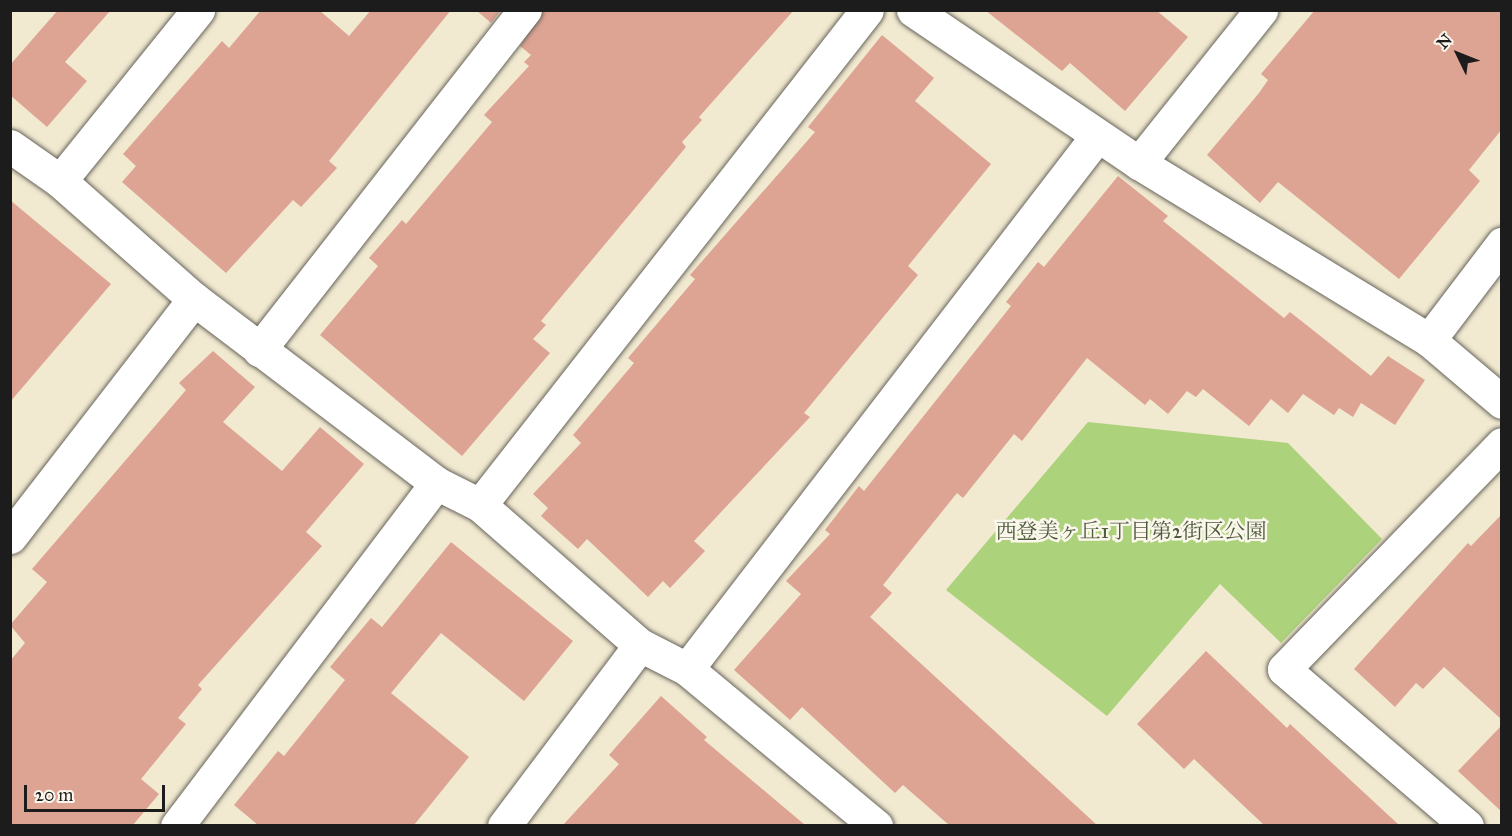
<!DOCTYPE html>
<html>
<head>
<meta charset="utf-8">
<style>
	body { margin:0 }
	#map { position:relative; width:1512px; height:836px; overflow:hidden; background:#f1e9d0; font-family:"IM FELL Great Primer","Noto Serif JP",serif }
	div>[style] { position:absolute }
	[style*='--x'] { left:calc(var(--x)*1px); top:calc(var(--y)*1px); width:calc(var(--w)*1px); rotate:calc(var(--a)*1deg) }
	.green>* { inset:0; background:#add27c }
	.building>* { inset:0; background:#dda494 }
	.roads { filter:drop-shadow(0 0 2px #67645b) drop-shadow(0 0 2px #67645b) }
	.minor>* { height:33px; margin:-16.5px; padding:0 16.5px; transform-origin:16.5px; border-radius:16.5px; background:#fff }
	span { translate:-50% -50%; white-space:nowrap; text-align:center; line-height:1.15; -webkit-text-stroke:5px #fbf7ec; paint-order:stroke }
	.park-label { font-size:21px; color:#4f5c3e }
	.frame { position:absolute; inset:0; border:12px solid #1c1c1c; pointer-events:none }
	.north { position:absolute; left:1428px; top:24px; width:60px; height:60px; -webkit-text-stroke:4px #fbf7ec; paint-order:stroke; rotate:313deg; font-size:16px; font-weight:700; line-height:24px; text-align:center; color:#1c1c1c }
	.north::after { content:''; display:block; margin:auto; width:21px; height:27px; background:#1c1c1c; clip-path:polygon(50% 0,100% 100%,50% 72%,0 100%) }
	.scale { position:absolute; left:24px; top:785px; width:141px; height:27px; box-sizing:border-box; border:3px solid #1c1c1c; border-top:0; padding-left:8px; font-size:18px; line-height:21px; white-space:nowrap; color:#1c1c1c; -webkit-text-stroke:4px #fbf7ec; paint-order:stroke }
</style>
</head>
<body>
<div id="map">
	<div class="green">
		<div style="clip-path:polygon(1088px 422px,1288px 443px,1382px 539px,1281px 643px,1220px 584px,1107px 716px,946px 590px)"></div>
	</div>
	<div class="building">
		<div style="clip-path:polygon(58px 10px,111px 10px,65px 62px,87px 81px,47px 127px,10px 95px,10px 65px)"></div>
		<div style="clip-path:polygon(261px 10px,319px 10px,349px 36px,371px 10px,451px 10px,329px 161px,337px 168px,301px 207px,293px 200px,226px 273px,122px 182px,136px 166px,123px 154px,222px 41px,229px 48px)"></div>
		<div style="clip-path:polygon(476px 10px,501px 10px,491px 23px)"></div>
		<div style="clip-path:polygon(543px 10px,794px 10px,699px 117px,702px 120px,682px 142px,686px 147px,541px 321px,546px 325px,533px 339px,550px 353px,462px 456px,320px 335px,378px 266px,369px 258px,402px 220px,406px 224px,492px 122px,484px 115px,529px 66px,524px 62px,531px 55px,520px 46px)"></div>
		<div style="clip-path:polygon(985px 10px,1156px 10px,1188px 37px,1125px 111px,1070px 63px,1062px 71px)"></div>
		<div style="clip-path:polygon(1315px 10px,1502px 10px,1502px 129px,1469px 170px,1480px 181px,1399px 279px,1278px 182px,1260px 203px,1207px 155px,1259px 93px,1268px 80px,1261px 74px)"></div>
		<div style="clip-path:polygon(882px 35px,934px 78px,915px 101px,991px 164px,908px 266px,918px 275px,804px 413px,810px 417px,694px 541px,705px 551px,670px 588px,663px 581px,648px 597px,587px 539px,578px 549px,541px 516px,548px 508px,533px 494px,581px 443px,573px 435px,634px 363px,628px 358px,695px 279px,690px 275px,815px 132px,808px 127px)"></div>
		<div style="clip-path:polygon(1118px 176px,1168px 216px,1163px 221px,1284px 318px,1290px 312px,1371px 376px,1388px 356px,1425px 380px,1395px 425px,1361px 403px,1353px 417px,1339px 408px,1334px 415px,1303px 394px,1288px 413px,1271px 399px,1249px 426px,1203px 389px,1196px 397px,1187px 391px,1168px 414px,1150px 399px,1145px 405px,1087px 358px,1022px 441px,1014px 434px,963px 498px,957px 493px,883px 585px,892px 593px,870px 617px,1097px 825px,949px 825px,903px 785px,895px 793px,802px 707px,790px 720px,734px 670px,801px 594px,786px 581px,830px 534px,825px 530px,859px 486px,864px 491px,1011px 306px,1006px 302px,1038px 262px,1044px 267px)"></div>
		<div style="clip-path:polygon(10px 200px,111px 284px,10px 402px)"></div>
		<div style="clip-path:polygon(213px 351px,255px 387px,223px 422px,282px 471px,320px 427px,364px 464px,306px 532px,322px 546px,198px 685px,202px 689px,178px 718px,186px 724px,141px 779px,159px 794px,133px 825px,10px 825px,10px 661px,25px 643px,10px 625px,47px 582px,32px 569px,186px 390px,179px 383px)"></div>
		<div style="clip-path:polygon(1502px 514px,1502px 720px,1444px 667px,1423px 689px,1416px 683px,1395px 707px,1354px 669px,1468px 543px,1471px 546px)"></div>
		<div style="clip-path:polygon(451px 542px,573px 641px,524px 701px,441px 633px,391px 693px,469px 757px,414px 825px,258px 825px,234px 805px,278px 751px,284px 756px,345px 680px,330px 667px,371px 618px,382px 627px)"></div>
		<div style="clip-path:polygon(1206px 651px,1287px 728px,1290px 724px,1399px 825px,1264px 825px,1194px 759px,1184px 769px,1137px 724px)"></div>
		<div style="clip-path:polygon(661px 696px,707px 737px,704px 740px,805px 825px,563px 825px,619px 764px,609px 755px)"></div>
		<div style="clip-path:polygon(1502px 725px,1502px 812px,1458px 771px)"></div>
	</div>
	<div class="roads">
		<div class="minor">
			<div style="--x:913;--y:10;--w:273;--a:34.1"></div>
			<div style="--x:1139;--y:163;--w:340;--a:31.4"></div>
			<div style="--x:1429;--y:340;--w:96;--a:40.3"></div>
			<div style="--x:10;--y:146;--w:61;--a:35"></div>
			<div style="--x:60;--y:181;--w:179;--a:41.4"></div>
			<div style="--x:194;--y:299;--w:304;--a:37.2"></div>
			<div style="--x:436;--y:483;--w:49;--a:26.6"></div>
			<div style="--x:480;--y:505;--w:213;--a:41.2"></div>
			<div style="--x:640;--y:645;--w:53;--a:27.1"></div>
			<div style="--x:687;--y:669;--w:246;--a:39.7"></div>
			<div style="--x:1139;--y:163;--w:196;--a:-51.4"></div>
			<div style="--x:60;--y:181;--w:220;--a:-51.1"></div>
			<div style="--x:1429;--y:340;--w:121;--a:-52.8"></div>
			<div style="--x:259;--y:350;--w:432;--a:-52"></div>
			<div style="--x:480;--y:505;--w:628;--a:-51.98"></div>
			<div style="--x:10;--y:537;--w:301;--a:-52.3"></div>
			<div style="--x:687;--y:669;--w:672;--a:-52.43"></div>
			<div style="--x:177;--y:826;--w:430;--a:-52.9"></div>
			<div style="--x:504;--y:826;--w:226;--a:-53.1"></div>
			<div style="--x:1467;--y:826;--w:241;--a:-139.4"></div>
			<div style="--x:1284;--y:669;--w:313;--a:-45.9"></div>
		</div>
	</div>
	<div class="park-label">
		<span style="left:1131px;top:531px">西登美ヶ丘1丁目第2街区公園</span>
	</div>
	<div class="frame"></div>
	<div class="north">N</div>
	<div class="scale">20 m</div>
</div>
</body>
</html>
